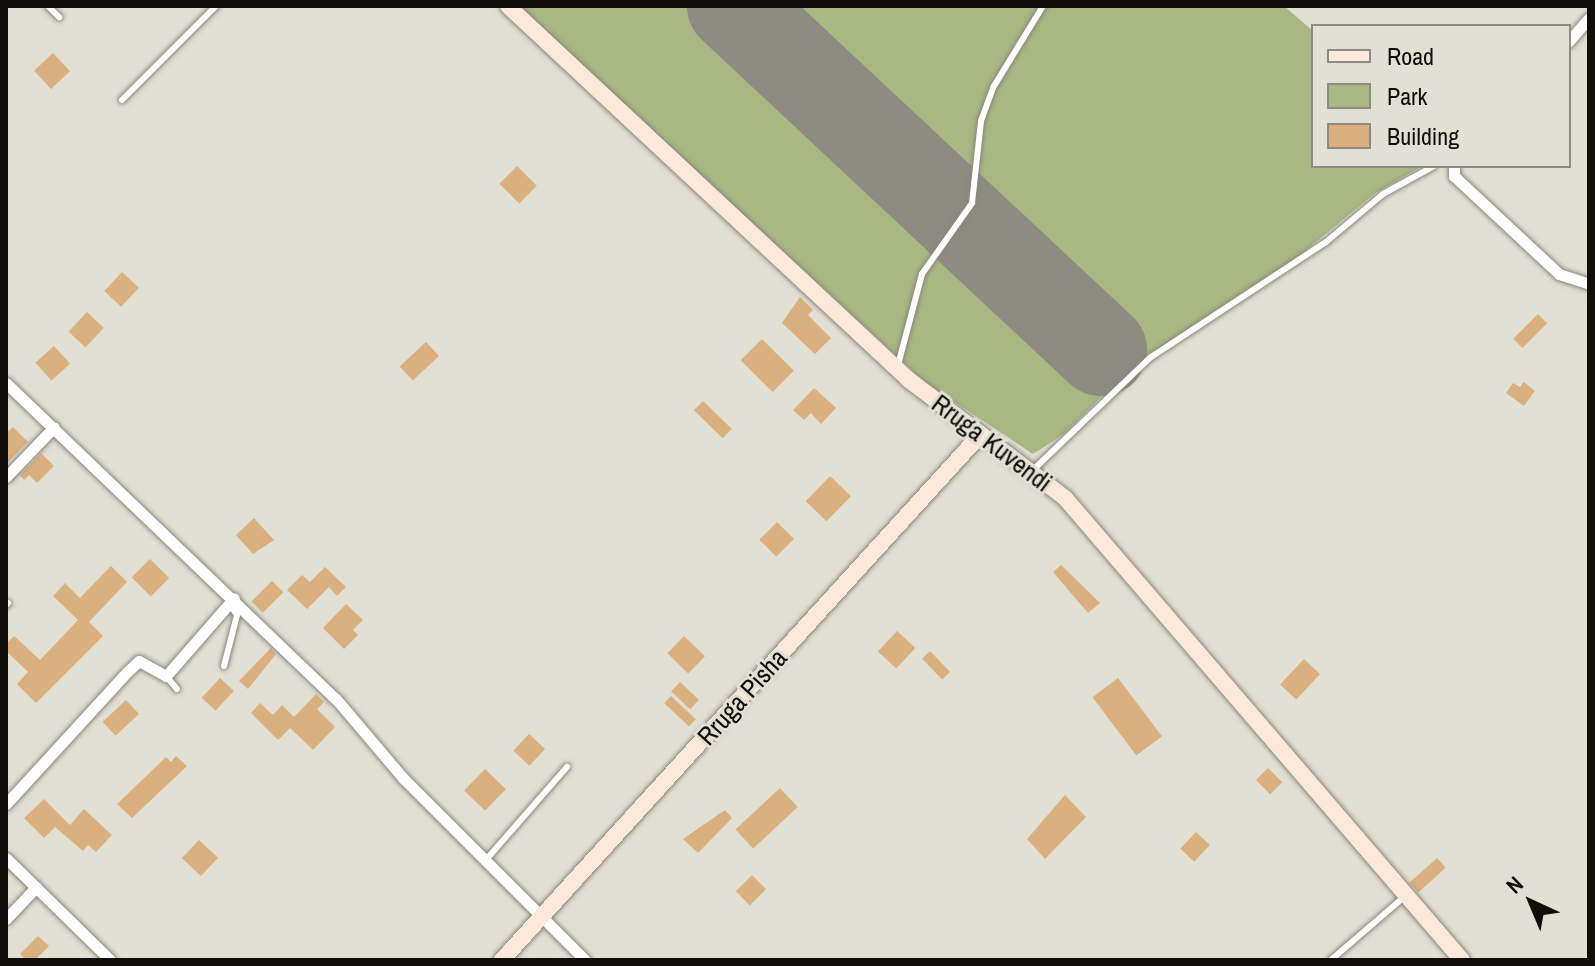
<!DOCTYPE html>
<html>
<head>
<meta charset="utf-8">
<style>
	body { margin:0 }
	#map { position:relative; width:1595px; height:966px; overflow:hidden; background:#e2dfd3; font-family:"Archivo Narrow",sans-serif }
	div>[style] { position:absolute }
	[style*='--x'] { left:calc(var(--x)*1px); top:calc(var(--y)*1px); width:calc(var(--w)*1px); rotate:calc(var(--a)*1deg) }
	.green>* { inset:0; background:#a8b883 }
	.runway>* { height:92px; margin:-46px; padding:0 46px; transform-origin:46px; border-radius:46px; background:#8e8b82 }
	.building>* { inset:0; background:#dbb080; transform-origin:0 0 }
	.roads { filter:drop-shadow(0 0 2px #89867c) drop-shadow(0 0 2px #89867c) }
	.lane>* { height:6px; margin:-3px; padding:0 3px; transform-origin:3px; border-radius:3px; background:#fff }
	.street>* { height:11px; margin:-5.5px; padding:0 5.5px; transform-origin:5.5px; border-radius:5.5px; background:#fff }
	.secondary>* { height:16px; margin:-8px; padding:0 8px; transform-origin:8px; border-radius:8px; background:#fde9da }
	span { translate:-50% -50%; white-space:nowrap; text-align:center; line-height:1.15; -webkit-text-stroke:6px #e2dfd3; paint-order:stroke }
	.street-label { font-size:26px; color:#0f0e0a }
	.frame { position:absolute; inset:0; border:8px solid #0f0e0a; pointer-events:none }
	.legend { position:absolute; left:1311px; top:24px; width:260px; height:144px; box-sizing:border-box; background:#e2dfd3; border:2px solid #8e8b83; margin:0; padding:10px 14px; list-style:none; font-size:24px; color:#0f0e0a }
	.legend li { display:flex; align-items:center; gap:16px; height:40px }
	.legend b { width:40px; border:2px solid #8e8b83 }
	.north { position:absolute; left:1491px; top:862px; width:80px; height:80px; -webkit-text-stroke:6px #e2dfd3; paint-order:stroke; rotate:316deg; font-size:22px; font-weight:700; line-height:32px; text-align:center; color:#0f0e0a }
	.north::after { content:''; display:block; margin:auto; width:28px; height:36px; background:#0f0e0a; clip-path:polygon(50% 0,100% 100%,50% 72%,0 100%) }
</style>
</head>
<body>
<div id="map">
	<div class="green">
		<div style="clip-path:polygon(516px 6px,1284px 6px,1313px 31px,1313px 166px,1422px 166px,1374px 194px,1293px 261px,1133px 365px,1064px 434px,1033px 454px,926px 383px)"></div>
	</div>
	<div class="runway">
		<div style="--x:733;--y:6;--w:504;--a:43.07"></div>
	</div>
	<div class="building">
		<div style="left:53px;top:53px;width:25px;height:26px;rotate:47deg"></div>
		<div style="left:517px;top:166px;width:28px;height:25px;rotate:45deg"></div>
		<div style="left:122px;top:272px;width:23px;height:26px;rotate:43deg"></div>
		<div style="clip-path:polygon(800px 297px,813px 310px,808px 315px,831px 338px,815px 354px,782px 323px)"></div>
		<div style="left:87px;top:312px;width:23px;height:27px;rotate:43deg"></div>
		<div style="left:1538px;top:314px;width:13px;height:35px;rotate:45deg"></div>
		<div style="left:762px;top:339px;width:45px;height:30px;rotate:45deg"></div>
		<div style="left:426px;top:342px;width:19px;height:36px;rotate:47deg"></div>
		<div style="left:54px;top:346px;width:24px;height:25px;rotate:48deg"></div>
		<div style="clip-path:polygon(1524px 382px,1535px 391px,1524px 406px,1506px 393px,1513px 383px,1520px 387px)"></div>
		<div style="clip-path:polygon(814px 388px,836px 408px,821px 424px,811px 413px,804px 420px,793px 410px)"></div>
		<div style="left:703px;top:401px;width:40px;height:13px;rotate:44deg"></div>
		<div style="clip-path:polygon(13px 427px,28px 442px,7px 463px,6px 433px)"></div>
		<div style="clip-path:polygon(41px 453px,54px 466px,37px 483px,29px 475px,24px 480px,20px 475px)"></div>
		<div style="left:830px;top:476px;width:29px;height:35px;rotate:44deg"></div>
		<div style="clip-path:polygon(254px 518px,274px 540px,253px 554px,236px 535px)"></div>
		<div style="left:777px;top:522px;width:24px;height:25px;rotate:45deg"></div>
		<div style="left:150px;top:559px;width:27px;height:26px;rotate:45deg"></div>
		<div style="clip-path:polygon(1061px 565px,1100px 603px,1088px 613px,1053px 572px)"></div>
		<div style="clip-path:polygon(111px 566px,127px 582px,89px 622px,103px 636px,36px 703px,17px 684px,28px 672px,6px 651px,6px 644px,14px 636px,40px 660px,78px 620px,53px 596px,65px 583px,80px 598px)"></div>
		<div style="clip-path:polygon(325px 567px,346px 587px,337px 596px,329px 587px,307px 609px,287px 590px,302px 575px,310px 582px)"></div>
		<div style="left:272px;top:581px;width:16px;height:29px;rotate:45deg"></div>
		<div style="clip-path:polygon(346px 604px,363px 620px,353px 630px,358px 635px,344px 649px,323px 628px)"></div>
		<div style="left:897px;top:631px;width:25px;height:28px;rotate:43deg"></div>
		<div style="left:684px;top:636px;width:29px;height:24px;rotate:44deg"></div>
		<div style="clip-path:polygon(271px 648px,276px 654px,248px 689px,239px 681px)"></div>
		<div style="left:930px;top:651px;width:29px;height:11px;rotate:46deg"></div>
		<div style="left:1304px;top:659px;width:22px;height:35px;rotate:43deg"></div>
		<div style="left:220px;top:678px;width:19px;height:27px;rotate:43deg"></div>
		<div style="left:1118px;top:678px;width:73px;height:32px;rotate:53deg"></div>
		<div style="left:680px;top:682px;width:26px;height:13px;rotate:43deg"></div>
		<div style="clip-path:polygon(316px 694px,324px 702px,317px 709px,335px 727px,313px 750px,290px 728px,278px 740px,251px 713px,260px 703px,273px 715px,282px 705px,294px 717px)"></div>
		<div style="left:671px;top:696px;width:34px;height:10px;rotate:43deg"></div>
		<div style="left:126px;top:700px;width:19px;height:32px;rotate:47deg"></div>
		<div style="left:529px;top:734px;width:22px;height:23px;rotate:43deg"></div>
		<div style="clip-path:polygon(176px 756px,187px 766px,132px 818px,117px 804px,166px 757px,171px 762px)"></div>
		<div style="left:1268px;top:768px;width:20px;height:17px;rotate:45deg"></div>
		<div style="left:485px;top:769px;width:29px;height:30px;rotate:44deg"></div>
		<div style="left:780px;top:788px;width:26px;height:61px;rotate:47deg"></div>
		<div style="clip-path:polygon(1065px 795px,1086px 817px,1045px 859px,1027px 839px)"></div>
		<div style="clip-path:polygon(44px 799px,70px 825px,84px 809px,112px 835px,96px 852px,88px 845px,83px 851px,55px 827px,44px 838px,24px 818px)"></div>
		<div style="clip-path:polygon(725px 810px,732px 818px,698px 853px,683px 839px)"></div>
		<div style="left:1196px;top:832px;width:19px;height:23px;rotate:43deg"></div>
		<div style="left:199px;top:840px;width:26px;height:25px;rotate:43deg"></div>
		<div style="left:1437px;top:858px;width:13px;height:37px;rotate:48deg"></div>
		<div style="left:752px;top:875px;width:20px;height:23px;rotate:45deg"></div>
		<div style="clip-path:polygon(38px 936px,49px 946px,35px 960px,26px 960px,20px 954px)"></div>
	</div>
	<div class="roads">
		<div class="lane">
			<div style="--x:48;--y:6;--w:16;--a:45"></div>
			<div style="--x:122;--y:100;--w:133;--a:-45"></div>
			<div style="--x:898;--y:365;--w:94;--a:-75.2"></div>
			<div style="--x:922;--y:274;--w:87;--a:-54.8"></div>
			<div style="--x:972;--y:203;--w:82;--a:-83.7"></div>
			<div style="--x:981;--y:121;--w:37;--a:-70"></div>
			<div style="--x:994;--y:86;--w:94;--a:-58.5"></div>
			<div style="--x:1033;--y:470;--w:163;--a:-43.8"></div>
			<div style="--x:1151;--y:357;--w:209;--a:-33.3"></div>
			<div style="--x:1326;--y:242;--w:75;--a:-40.1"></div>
			<div style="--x:1383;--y:194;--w:58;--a:-28.8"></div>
			<div style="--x:6;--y:605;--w:3;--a:-45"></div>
			<div style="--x:224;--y:666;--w:53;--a:-75.7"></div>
			<div style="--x:237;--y:615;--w:14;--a:-124"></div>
			<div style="--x:166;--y:676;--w:17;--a:50"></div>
			<div style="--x:485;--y:861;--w:125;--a:-48.9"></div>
			<div style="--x:1331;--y:960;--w:96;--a:-40.8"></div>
		</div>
		<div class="street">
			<div style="--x:1569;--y:41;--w:30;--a:-49"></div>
			<div style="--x:1454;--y:166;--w:10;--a:90"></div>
			<div style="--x:1454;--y:176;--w:144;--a:43"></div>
			<div style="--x:1559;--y:274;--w:32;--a:18"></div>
			<div style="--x:6;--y:383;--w:457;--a:43.8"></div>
			<div style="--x:336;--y:699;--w:104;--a:49.7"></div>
			<div style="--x:403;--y:778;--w:257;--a:45"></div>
			<div style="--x:6;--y:477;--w:69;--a:-46.2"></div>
			<div style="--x:6;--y:804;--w:179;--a:-47.5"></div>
			<div style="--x:127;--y:672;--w:16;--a:-43"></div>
			<div style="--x:139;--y:661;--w:31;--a:29"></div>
			<div style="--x:166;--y:676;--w:103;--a:-48.9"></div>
			<div style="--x:6;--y:858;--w:146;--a:44.4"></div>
			<div style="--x:6;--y:919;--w:44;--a:-46.8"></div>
		</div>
		<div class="secondary">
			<div style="--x:508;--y:6;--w:548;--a:43"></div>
			<div style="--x:909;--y:380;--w:196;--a:37.1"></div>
			<div style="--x:1065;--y:498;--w:609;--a:49.33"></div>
			<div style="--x:502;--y:960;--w:711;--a:-47.68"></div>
		</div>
	</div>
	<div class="street-label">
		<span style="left:992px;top:443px;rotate:37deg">Rruga Kuvendi</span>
		<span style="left:742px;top:697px;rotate:-48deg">Rruga Pisha</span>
	</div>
	<div class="frame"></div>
	<ul class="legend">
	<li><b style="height:10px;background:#fde9da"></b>Road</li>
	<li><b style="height:22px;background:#a8b883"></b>Park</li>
	<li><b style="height:22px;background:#dbb080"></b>Building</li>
	</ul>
	<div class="north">N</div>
</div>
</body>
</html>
